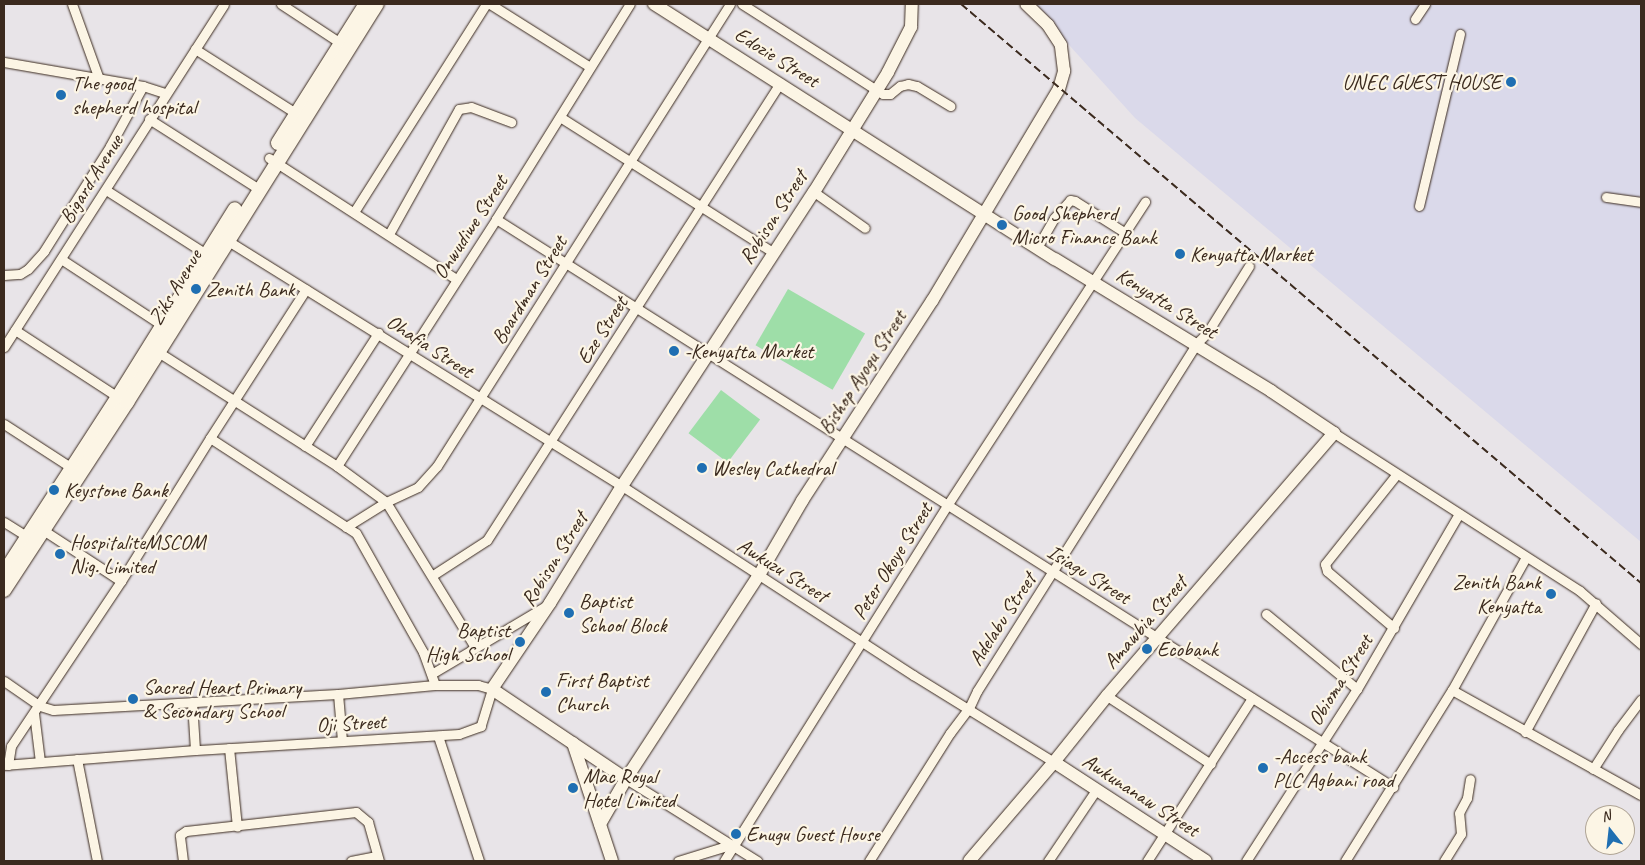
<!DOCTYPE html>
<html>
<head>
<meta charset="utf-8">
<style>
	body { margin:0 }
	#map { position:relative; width:1645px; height:865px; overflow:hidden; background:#e8e4e8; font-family:Caveat,sans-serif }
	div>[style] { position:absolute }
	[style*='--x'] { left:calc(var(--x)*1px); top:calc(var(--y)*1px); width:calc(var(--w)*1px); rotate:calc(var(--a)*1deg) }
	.built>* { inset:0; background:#dad9ea }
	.green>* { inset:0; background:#9edea8; transform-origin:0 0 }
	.roads { filter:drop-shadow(0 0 1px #3b2a1e) drop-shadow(0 0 1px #3b2a1e) }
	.street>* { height:9px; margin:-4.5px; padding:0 4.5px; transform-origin:4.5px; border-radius:4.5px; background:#fcf5e5 }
	.secondary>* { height:12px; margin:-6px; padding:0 6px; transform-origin:6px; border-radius:6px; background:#fcf5e5 }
	.primary>* { height:14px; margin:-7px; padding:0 7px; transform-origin:7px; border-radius:7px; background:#fcf5e5 }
	.rail>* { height:2px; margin-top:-1px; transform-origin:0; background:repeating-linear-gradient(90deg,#3b2a1e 0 8px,transparent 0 12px) }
	.dots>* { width:14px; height:14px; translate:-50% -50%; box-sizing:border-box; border:2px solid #fcf5e5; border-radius:50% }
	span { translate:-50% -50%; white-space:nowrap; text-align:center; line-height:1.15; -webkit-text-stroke:4.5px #fcf5e5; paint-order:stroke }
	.street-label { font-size:21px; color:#3b2a1e }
	.poi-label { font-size:21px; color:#3b2a1e }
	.right { translate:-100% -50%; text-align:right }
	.left { translate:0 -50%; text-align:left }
	.frame { position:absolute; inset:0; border:5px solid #3b2a1e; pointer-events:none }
	.north { position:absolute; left:1585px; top:805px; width:50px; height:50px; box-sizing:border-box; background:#fcf5e5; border:1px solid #afa495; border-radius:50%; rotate:344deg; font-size:14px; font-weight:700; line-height:20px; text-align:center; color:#3b2a1e }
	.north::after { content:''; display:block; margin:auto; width:18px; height:22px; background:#1f6fb2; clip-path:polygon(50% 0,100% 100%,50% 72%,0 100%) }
</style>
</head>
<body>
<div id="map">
	<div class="built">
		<div style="clip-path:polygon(1032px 4px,1641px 4px,1641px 542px,1135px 118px)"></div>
	</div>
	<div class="green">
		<div style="left:788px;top:289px;width:89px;height:65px;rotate:30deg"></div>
		<div style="left:721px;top:390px;width:49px;height:54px;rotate:37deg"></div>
	</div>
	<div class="roads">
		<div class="street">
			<div style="--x:72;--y:4;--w:80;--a:70.2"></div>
			<div style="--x:281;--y:4;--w:77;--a:33.3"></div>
			<div style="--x:490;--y:4;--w:118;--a:32.2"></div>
			<div style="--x:742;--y:4;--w:167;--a:32.6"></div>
			<div style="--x:883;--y:94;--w:7;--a:0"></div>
			<div style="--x:890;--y:94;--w:13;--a:-39"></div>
			<div style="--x:900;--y:86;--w:8;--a:-14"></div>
			<div style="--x:908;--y:84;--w:9;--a:13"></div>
			<div style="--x:917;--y:86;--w:39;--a:31"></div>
			<div style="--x:1415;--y:19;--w:18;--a:-56"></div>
			<div style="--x:195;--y:49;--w:125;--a:32.5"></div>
			<div style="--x:4;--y:62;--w:141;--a:9.8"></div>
			<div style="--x:560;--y:117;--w:252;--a:32.4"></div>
			<div style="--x:149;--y:119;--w:130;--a:32.5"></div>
			<div style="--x:269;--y:158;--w:223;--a:32.9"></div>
			<div style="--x:106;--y:190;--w:119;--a:32.6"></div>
			<div style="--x:814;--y:192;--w:62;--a:35.2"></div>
			<div style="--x:1606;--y:197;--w:35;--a:8"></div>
			<div style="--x:1419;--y:206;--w:177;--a:-76.6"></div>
			<div style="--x:354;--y:212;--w:246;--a:-57.6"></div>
			<div style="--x:496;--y:219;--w:1062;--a:32.34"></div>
			<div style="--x:389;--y:234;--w:143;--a:-60.8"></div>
			<div style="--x:459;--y:109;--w:12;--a:-9"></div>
			<div style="--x:471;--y:107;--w:43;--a:20.6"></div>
			<div style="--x:225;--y:239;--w:468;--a:31.9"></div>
			<div style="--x:622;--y:486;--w:347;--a:33"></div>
			<div style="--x:913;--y:675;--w:166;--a:31.7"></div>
			<div style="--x:1038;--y:246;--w:32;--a:-60"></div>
			<div style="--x:1054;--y:218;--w:24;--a:-48"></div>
			<div style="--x:1070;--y:200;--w:5;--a:11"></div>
			<div style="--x:1075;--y:201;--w:58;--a:32.3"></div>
			<div style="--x:61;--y:259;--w:124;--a:33.2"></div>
			<div style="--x:4;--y:275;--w:16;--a:-4"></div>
			<div style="--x:20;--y:274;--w:9;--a:-32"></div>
			<div style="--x:28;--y:269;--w:24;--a:-48"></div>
			<div style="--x:44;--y:251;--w:124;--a:-57.8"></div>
			<div style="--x:110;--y:146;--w:68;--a:-61.2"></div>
			<div style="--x:143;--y:86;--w:23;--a:18"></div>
			<div style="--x:15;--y:330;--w:126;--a:33.1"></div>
			<div style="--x:4;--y:347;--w:407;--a:-57.3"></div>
			<div style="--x:155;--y:350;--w:216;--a:32.5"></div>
			<div style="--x:337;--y:466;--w:61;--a:36.3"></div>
			<div style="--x:386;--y:502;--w:170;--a:58.5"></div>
			<div style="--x:4;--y:424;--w:85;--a:32.9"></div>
			<div style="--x:1334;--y:433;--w:292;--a:32.7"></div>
			<div style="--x:1580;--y:591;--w:81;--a:41"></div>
			<div style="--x:210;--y:438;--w:174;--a:33.1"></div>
			<div style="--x:356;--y:533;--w:137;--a:60.6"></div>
			<div style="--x:423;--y:652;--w:35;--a:70"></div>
			<div style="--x:305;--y:446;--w:135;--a:-57.1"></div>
			<div style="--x:337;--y:466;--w:294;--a:-57.2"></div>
			<div style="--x:496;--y:219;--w:253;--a:-58.1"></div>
			<div style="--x:4;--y:522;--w:32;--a:32"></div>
			<div style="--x:346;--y:527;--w:47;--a:-32"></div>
			<div style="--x:386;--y:502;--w:35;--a:-25"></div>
			<div style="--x:418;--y:487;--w:28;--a:-48"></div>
			<div style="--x:437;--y:466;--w:547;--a:-57.62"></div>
			<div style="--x:40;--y:528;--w:97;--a:33.2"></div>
			<div style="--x:433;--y:575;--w:64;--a:-32.9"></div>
			<div style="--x:487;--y:540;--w:543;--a:-57.33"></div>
			<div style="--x:1266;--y:614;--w:118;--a:39.5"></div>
			<div style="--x:1394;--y:628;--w:88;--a:-139.6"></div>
			<div style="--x:1327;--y:571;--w:7;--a:-106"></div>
			<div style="--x:1325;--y:564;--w:114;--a:-51.4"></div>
			<div style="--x:433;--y:673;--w:131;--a:-30.7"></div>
			<div style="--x:4;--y:681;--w:44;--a:34.8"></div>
			<div style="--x:40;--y:706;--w:14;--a:17"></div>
			<div style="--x:53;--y:710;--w:285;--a:-3.2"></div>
			<div style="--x:338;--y:694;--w:97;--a:-5.3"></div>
			<div style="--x:435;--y:685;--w:43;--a:0"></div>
			<div style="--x:478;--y:685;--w:15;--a:16"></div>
			<div style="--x:492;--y:689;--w:39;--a:107"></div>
			<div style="--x:481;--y:726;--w:23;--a:160"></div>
			<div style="--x:459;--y:734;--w:264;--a:176.5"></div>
			<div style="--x:195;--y:750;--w:192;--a:175.5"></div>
			<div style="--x:1452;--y:690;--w:216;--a:29.1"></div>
			<div style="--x:338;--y:694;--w:47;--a:85.1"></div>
			<div style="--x:1107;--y:696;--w:124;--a:33.2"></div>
			<div style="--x:192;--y:702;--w:48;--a:86.4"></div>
			<div style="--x:34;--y:713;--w:49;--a:83"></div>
			<div style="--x:1525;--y:732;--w:147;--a:-61.2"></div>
			<div style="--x:438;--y:736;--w:132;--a:71.8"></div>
			<div style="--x:229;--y:748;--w:79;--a:84.2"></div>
			<div style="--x:77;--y:759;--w:104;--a:78.9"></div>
			<div style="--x:8;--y:765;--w:19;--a:-81"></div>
			<div style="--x:11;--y:746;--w:198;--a:-56.3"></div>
			<div style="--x:121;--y:581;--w:168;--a:-58.1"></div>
			<div style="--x:210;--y:438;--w:177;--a:-57.2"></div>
			<div style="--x:1593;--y:769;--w:46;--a:-57.3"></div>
			<div style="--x:1618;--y:730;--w:38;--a:-53"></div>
			<div style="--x:626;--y:779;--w:155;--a:32"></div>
			<div style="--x:183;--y:861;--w:26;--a:-97"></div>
			<div style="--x:180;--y:835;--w:7;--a:-34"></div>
			<div style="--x:186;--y:831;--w:171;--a:-6.4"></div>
			<div style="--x:356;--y:812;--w:16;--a:40"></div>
			<div style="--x:368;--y:822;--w:41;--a:74.2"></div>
			<div style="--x:351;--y:861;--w:26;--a:-11"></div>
			<div style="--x:678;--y:861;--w:54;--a:-17.1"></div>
			<div style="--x:724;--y:861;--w:421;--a:-57.9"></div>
			<div style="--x:948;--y:504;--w:361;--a:-56.9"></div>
			<div style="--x:869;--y:861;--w:151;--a:-57.7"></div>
			<div style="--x:950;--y:733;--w:31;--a:-53"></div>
			<div style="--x:969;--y:708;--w:19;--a:-65"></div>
			<div style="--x:977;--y:691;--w:410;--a:-57.7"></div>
			<div style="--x:1196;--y:344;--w:16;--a:-45"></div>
			<div style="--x:1207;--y:333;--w:79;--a:-57.9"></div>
			<div style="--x:1048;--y:861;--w:86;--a:-55.9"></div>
			<div style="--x:1147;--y:861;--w:194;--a:-57.2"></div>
			<div style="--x:1246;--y:861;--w:205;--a:-57.2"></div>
			<div style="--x:1357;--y:689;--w:203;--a:-59.8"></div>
			<div style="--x:1345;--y:861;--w:202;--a:-58"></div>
			<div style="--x:1452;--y:690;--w:152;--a:-60.9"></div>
			<div style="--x:1444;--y:861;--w:32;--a:-58"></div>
			<div style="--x:1461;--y:834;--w:21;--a:-95"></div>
			<div style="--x:1459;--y:813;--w:17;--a:-62"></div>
			<div style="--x:1467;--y:798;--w:19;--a:-81"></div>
		</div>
		<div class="secondary">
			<div style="--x:654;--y:4;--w:475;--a:32.5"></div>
			<div style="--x:1055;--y:259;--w:253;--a:31.4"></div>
			<div style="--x:1271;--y:391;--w:76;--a:33.7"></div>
			<div style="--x:1334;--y:433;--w:347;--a:130.8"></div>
			<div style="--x:1107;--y:696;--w:85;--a:128.8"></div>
			<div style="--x:1054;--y:762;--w:130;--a:130.6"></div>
			<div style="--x:573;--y:743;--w:124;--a:71.7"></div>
			<div style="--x:1054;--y:762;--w:181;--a:33.1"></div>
			<div style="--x:626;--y:779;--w:161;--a:-146.1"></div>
			<div style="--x:492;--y:689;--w:104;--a:-56"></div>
			<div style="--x:550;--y:603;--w:137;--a:-58.4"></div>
			<div style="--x:622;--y:486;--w:351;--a:-56.9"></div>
			<div style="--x:814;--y:192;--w:141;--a:-58.3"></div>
			<div style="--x:888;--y:72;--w:51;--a:-62.9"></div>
			<div style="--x:911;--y:27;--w:23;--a:-88"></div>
			<div style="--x:600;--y:824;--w:52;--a:-60"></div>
			<div style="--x:626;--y:779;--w:244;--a:-56.9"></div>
			<div style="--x:759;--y:575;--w:86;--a:-59.8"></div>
			<div style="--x:802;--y:501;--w:239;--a:-57"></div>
			<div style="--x:932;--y:301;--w:247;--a:-59.1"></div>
			<div style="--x:1059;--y:89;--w:19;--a:-74"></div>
			<div style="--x:1064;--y:71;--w:26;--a:-97"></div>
			<div style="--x:1061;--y:45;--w:24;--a:-123"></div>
			<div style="--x:1048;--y:25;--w:30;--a:-136"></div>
		</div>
		<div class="primary">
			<div style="--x:278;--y:143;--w:165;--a:-57.7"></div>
			<div style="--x:4;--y:573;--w:210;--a:-57.1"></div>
			<div style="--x:118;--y:397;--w:221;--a:-58.1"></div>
			<div style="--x:4;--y:590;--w:225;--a:-56.8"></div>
			<div style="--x:127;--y:402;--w:470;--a:-57.9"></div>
		</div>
	</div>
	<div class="rail">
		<div style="--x:961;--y:4;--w:893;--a:40.41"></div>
	</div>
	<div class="dots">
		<div style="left:1511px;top:82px;background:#1f6fb2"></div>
		<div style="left:61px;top:95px;background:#1f6fb2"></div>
		<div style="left:1002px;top:225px;background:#1f6fb2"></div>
		<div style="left:1180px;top:254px;background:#1f6fb2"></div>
		<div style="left:196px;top:289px;background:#1f6fb2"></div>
		<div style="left:674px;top:351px;background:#1f6fb2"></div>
		<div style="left:702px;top:468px;background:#1f6fb2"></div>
		<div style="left:54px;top:490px;background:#1f6fb2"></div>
		<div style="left:60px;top:554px;background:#1f6fb2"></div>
		<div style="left:1551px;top:594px;background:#1f6fb2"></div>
		<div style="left:569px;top:613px;background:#1f6fb2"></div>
		<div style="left:520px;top:642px;background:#1f6fb2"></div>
		<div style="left:1147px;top:649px;background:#1f6fb2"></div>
		<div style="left:546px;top:692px;background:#1f6fb2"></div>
		<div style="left:133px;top:699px;background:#1f6fb2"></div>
		<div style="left:1263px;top:768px;background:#1f6fb2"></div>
		<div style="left:573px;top:788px;background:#1f6fb2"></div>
		<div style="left:736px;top:834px;background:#1f6fb2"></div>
	</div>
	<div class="street-label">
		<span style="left:777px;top:57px;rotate:32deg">Edozie Street</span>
		<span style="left:91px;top:179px;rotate:-58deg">Bigard Avenue</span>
		<span style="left:773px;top:217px;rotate:-57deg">Robison Street</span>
		<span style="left:470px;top:227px;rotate:-57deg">Onwudiwe Street</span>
		<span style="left:175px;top:287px;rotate:-59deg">Ziks Avenue</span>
		<span style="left:529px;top:290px;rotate:-58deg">Boardman Street</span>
		<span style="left:1167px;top:303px;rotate:32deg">Kenyatta Street</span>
		<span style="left:602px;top:330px;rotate:-57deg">Eze Street</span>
		<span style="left:430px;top:346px;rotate:33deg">Ohafia Street</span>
		<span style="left:862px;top:372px;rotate:-57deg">Bishop Ayogu Street</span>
		<span style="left:554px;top:559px;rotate:-58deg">Robison Street</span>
		<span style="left:892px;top:561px;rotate:-58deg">Peter Okoye Street</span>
		<span style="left:783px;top:570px;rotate:32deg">Awkuzu Street</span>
		<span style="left:1089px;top:574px;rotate:32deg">Isiagu Street</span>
		<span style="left:1002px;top:619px;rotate:-57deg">Adelabu Street</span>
		<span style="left:1145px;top:622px;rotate:-49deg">Amawbia Street</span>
		<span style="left:1340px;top:680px;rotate:-58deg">Obioma Street</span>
		<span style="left:351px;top:723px;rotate:-3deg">Oji Street</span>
		<span style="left:1141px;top:795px;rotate:33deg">Awkunanaw Street</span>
	</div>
	<div class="poi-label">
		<span class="right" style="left:1501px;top:82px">UNEC GUEST HOUSE</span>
		<span class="left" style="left:72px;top:95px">The good<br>shepherd hospital</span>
		<span class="left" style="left:1012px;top:225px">Good Shepherd<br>Micro Finance Bank</span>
		<span class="left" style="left:1190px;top:254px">Kenyatta Market</span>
		<span class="left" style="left:206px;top:289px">Zenith Bank</span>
		<span class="left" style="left:684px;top:351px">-Kenyatta Market</span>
		<span class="left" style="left:712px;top:468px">Wesley Cathedral</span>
		<span class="left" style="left:64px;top:490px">Keystone Bank</span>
		<span class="left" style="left:70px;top:554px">HospitaliteMSCOM<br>Nig. Limited</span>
		<span class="right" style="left:1541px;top:594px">Zenith Bank<br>Kenyatta</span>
		<span class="left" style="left:579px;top:613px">Baptist<br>School Block</span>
		<span class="right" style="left:510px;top:642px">Baptist<br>High School</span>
		<span class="left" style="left:1157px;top:649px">Ecobank</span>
		<span class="left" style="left:556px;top:692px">First Baptist<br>Church</span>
		<span class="left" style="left:143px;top:699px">Sacred Heart Primary<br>&amp; Secondary School</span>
		<span class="left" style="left:1273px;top:768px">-Access bank<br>PLC Agbani road</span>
		<span class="left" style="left:583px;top:788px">Mac Royal<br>Hotel Limited</span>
		<span class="left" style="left:746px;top:834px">Enugu Guest House</span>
	</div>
	<div class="frame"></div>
	<div class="north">N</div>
</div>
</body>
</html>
